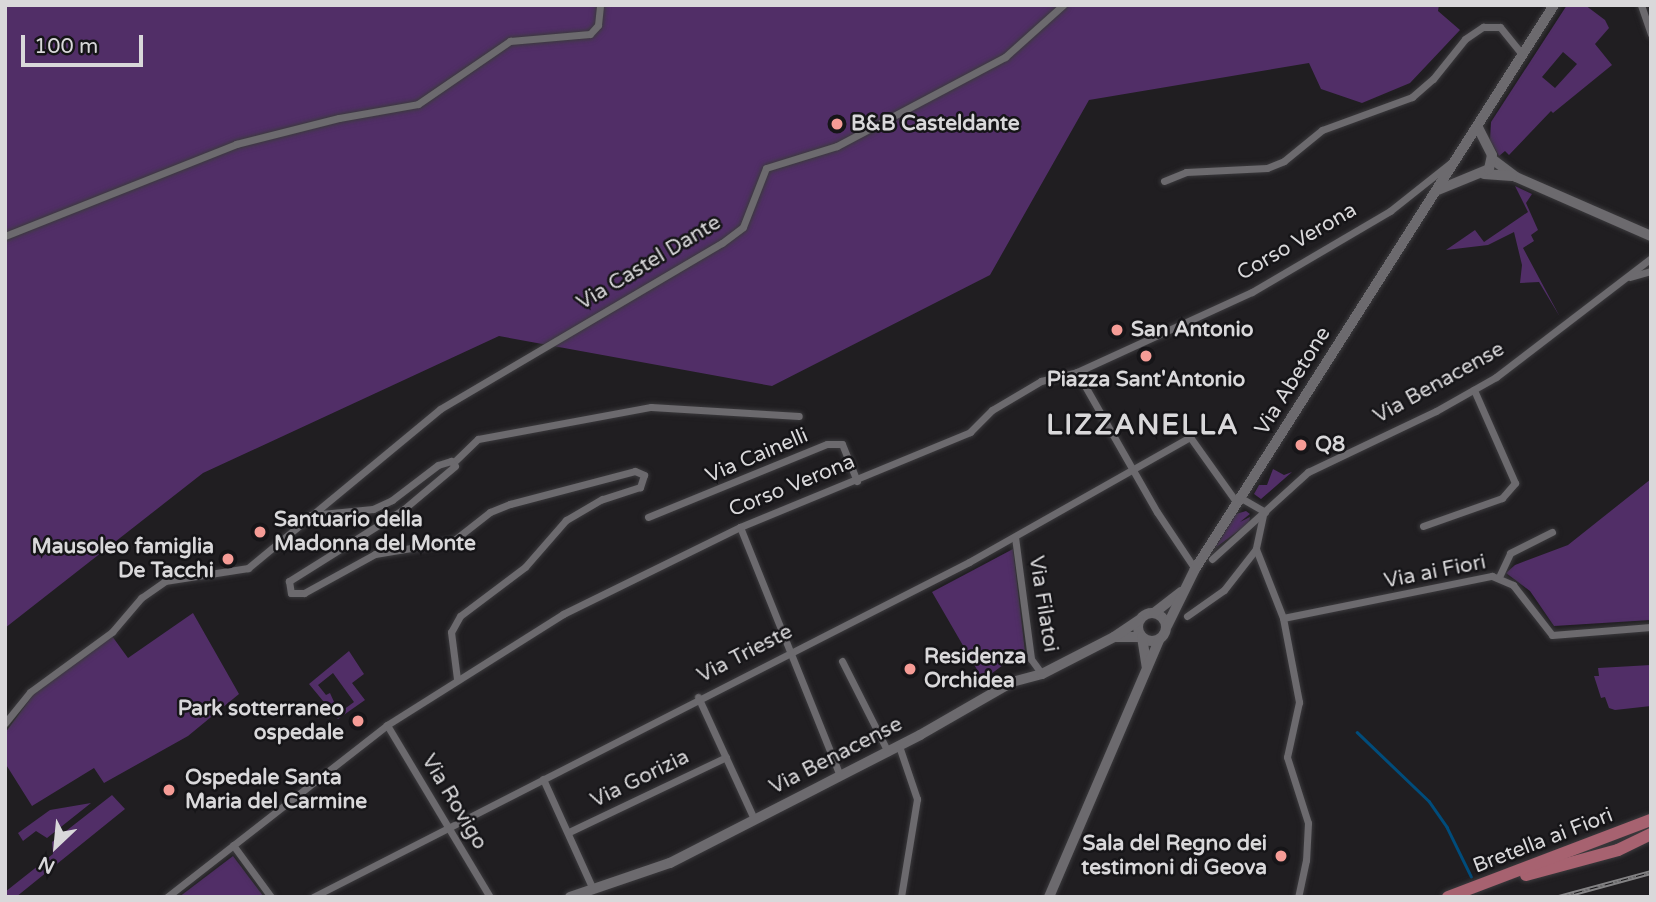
<!DOCTYPE html>
<html>
<head>
<meta charset="utf-8">
<style>
	body { margin:0 }
	#map { position:relative; width:1656px; height:902px; overflow:hidden; background:#201e21; font-family:"Varela Round",sans-serif }
	div>[style] { position:absolute }
	[style*='--x'] { left:calc(var(--x)*1px); top:calc(var(--y)*1px); width:calc(var(--w)*1px); rotate:calc(var(--a)*1deg) }
	.green>* { inset:0; background:#512e67 }
	.stream>* { height:2.5px; margin:-1.25px; padding:0 1.25px; transform-origin:1.25px; border-radius:1.25px; background:#004c7b }
	.roads { filter:drop-shadow(0 0 2px #3b3a3d) drop-shadow(0 0 2px #3b3a3d) }
	.minor>* { height:7px; margin:-3.5px; padding:0 3.5px; transform-origin:3.5px; border-radius:3.5px; background:#6c6a6e }
	.tertiary>* { height:10px; margin:-5px; padding:0 5px; transform-origin:5px; border-radius:5px; background:#6c6a6e }
	.secondary>* { height:10px; margin:-5px; padding:0 5px; transform-origin:5px; border-radius:5px; background:#6c6a6e }
	.secondary>.ring { margin:-5px; padding:0; box-sizing:content-box; background:none; border:10px solid #6c6a6e; border-radius:50% }
	.primary>* { height:12px; margin:-6px; padding:0 6px; transform-origin:6px; border-radius:6px; background:#a76270 }
	.rail>* { height:5px; margin-top:-2.5px; transform-origin:0; background:repeating-linear-gradient(90deg,#161518 0 8px,#838284 0 16px); box-sizing:border-box; border-block:2px solid #838284 }
	.dots>* { width:19px; height:19px; translate:-50% -50%; box-sizing:border-box; border:4px solid #161518; border-radius:50% }
	span { translate:-50% -50%; white-space:nowrap; text-align:center; line-height:1.15; -webkit-text-stroke:5px #161518; paint-order:stroke }
	.poi-label { font-size:21px; color:#d9d8da; font-weight:700 }
	.left { translate:0 -50%; text-align:left }
	.right { translate:-100% -50%; text-align:right }
	.street-label { font-size:21px; color:#d9d8da }
	.district-label { font-size:28px; color:#d9d8da; font-weight:700; letter-spacing:2px }
	.frame { position:absolute; inset:0; border:7px solid #d9d8da; pointer-events:none }
	.north { position:absolute; left:21px; top:811px; width:70px; height:70px; -webkit-text-stroke:5px #161518; paint-order:stroke; rotate:206deg; font-size:19px; font-weight:700; line-height:28px; text-align:center; color:#d9d8da }
	.north::after { content:''; display:block; margin:auto; width:24px; height:32px; background:#d9d8da; clip-path:polygon(50% 0,100% 100%,50% 72%,0 100%) }
	.scale { position:absolute; left:21px; top:35px; width:122px; height:32px; box-sizing:border-box; border:4px solid #d9d8da; border-top:0; padding-left:9px; font-size:21px; line-height:24px; white-space:nowrap; color:#d9d8da; -webkit-text-stroke:5px #161518; paint-order:stroke }
</style>
</head>
<body>
<div id="map">
	<div class="green">
		<div style="clip-path:polygon(5px 5px,1439px 5px,1438px 11px,1460px 30px,1410px 83px,1362px 103px,1321px 89px,1309px 63px,1089px 100px,990px 275px,772px 386px,499px 336px,203px 473px,5px 628px)"></div>
		<div style="clip-path:polygon(evenodd,1567px 5px,1585px 5px,1605px 20px,1609px 28px,1595px 44px,1612px 65px,1553px 113px,1551px 111px,1509px 155px,1505px 151px,1499px 156px,1490px 140px,1491px 122px,1567px 5px,1563px 52px,1577px 64px,1555px 88px,1542px 77px,1563px 52px)"></div>
		<div style="clip-path:polygon(1515px 186px,1532px 194px,1526px 203px,1538px 230px,1531px 235px,1534px 241px,1523px 248px,1560px 317px,1539px 282px,1520px 283px,1522px 265px,1514px 232px,1488px 245px,1446px 250px,1475px 230px,1484px 242px,1528px 212px)"></div>
		<div style="clip-path:polygon(1273px 469px,1284px 475px,1292px 472px,1261px 499px,1254px 494px,1259px 485px,1267px 485px)"></div>
		<div style="clip-path:polygon(1651px 479px,1651px 620px,1554px 626px,1530px 591px,1506px 573px,1515px 565px,1568px 545px)"></div>
		<div style="clip-path:polygon(1246px 511px,1250px 514px,1240px 522px,1250px 517px,1249px 523px,1215px 548px,1236px 514px)"></div>
		<div style="clip-path:polygon(1013px 549px,1026px 660px,1003px 665px,983px 680px,932px 592px)"></div>
		<div style="clip-path:polygon(193px 613px,239px 694px,188px 736px,104px 783px,94px 768px,32px 806px,5px 763px,5px 733px,33px 695px,103px 641px,112px 636px,128px 658px)"></div>
		<div style="clip-path:polygon(evenodd,349px 651px,364px 674px,352px 683px,365px 700px,338px 719px,309px 684px,349px 651px,333px 673px,354px 702px,339px 713px,330px 693px,326px 695px,318px 685px,333px 673px)"></div>
		<div style="clip-path:polygon(1651px 665px,1651px 706px,1615px 710px,1609px 708px,1605px 697px,1601px 698px,1594px 676px,1599px 676px,1598px 668px)"></div>
		<div style="clip-path:polygon(112px 795px,125px 809px,16px 897px,5px 897px,5px 892px,53px 854px,52px 842px)"></div>
		<div style="clip-path:polygon(91px 803px,47px 838px,36px 831px,23px 841px,18px 833px,50px 810px)"></div>
		<div style="clip-path:polygon(233px 856px,264px 897px,179px 897px)"></div>
	</div>
	<div class="stream">
		<div style="--x:1357;--y:732;--w:100;--a:43.8"></div>
		<div style="--x:1429;--y:801;--w:32;--a:55"></div>
		<div style="--x:1447;--y:827;--w:55;--a:63.9"></div>
	</div>
	<div class="roads">
		<div class="minor">
			<div style="--x:1641;--y:5;--w:31;--a:71"></div>
			<div style="--x:1164;--y:181;--w:24;--a:-22"></div>
			<div style="--x:1186;--y:172;--w:81;--a:-2.8"></div>
			<div style="--x:1267;--y:168;--w:18;--a:-22"></div>
			<div style="--x:1284;--y:161;--w:49;--a:-39.2"></div>
			<div style="--x:1322;--y:130;--w:96;--a:-20.1"></div>
			<div style="--x:1412;--y:97;--w:28;--a:-41"></div>
			<div style="--x:1433;--y:79;--w:51;--a:-51.3"></div>
			<div style="--x:1465;--y:39;--w:22;--a:-34"></div>
			<div style="--x:1483;--y:27;--w:17;--a:0"></div>
			<div style="--x:1500;--y:27;--w:36;--a:51"></div>
			<div style="--x:5;--y:236;--w:249;--a:-21.7"></div>
			<div style="--x:236;--y:144;--w:106;--a:-14.2"></div>
			<div style="--x:339;--y:118;--w:80;--a:-10"></div>
			<div style="--x:418;--y:104;--w:112;--a:-34.4"></div>
			<div style="--x:510;--y:41;--w:80;--a:-5"></div>
			<div style="--x:590;--y:34;--w:12;--a:-48"></div>
			<div style="--x:598;--y:25;--w:20;--a:-84"></div>
			<div style="--x:1630;--y:277;--w:22;--a:-16"></div>
			<div style="--x:1077;--y:372;--w:161;--a:60.3"></div>
			<div style="--x:1157;--y:512;--w:69;--a:56.3"></div>
			<div style="--x:454;--y:462;--w:33;--a:-44"></div>
			<div style="--x:478;--y:439;--w:176;--a:-10.5"></div>
			<div style="--x:651;--y:407;--w:148;--a:3.5"></div>
			<div style="--x:1241;--y:498;--w:28;--a:30"></div>
			<div style="--x:311;--y:515;--w:62;--a:-5.5"></div>
			<div style="--x:373;--y:509;--w:21;--a:-25"></div>
			<div style="--x:392;--y:500;--w:58;--a:-37.3"></div>
			<div style="--x:438;--y:465;--w:14;--a:-17"></div>
			<div style="--x:451;--y:461;--w:6;--a:51"></div>
			<div style="--x:455;--y:466;--w:67;--a:139.9"></div>
			<div style="--x:404;--y:509;--w:136;--a:147.9"></div>
			<div style="--x:289;--y:581;--w:12;--a:81"></div>
			<div style="--x:291;--y:593;--w:13;--a:0"></div>
			<div style="--x:304;--y:593;--w:81;--a:-28.8"></div>
			<div style="--x:375;--y:554;--w:79;--a:-9.5"></div>
			<div style="--x:453;--y:541;--w:47;--a:-38.1"></div>
			<div style="--x:490;--y:512;--w:22;--a:-22"></div>
			<div style="--x:510;--y:504;--w:129;--a:-14.8"></div>
			<div style="--x:635;--y:471;--w:10;--a:24"></div>
			<div style="--x:644;--y:475;--w:13;--a:108"></div>
			<div style="--x:640;--y:487;--w:40;--a:162"></div>
			<div style="--x:602;--y:499;--w:42;--a:149.7"></div>
			<div style="--x:566;--y:520;--w:62;--a:131.1"></div>
			<div style="--x:525;--y:567;--w:81;--a:143"></div>
			<div style="--x:460;--y:616;--w:18;--a:119"></div>
			<div style="--x:451;--y:632;--w:47;--a:82.7"></div>
			<div style="--x:1263;--y:515;--w:35;--a:102"></div>
			<div style="--x:1256;--y:549;--w:74;--a:68.6"></div>
			<div style="--x:1283;--y:618;--w:86;--a:79.2"></div>
			<div style="--x:1299;--y:702;--w:56;--a:102.3"></div>
			<div style="--x:1287;--y:757;--w:69;--a:72.3"></div>
			<div style="--x:1308;--y:823;--w:37;--a:93"></div>
			<div style="--x:1306;--y:860;--w:38;--a:102"></div>
			<div style="--x:648;--y:517;--w:193;--a:-22.2"></div>
			<div style="--x:827;--y:444;--w:15;--a:0"></div>
			<div style="--x:842;--y:444;--w:40;--a:68"></div>
			<div style="--x:1423;--y:526;--w:84;--a:-19.5"></div>
			<div style="--x:1502;--y:498;--w:20;--a:-49"></div>
			<div style="--x:1515;--y:483;--w:102;--a:-113.8"></div>
			<div style="--x:740;--y:527;--w:268;--a:68.1"></div>
			<div style="--x:1015;--y:537;--w:123;--a:82.5"></div>
			<div style="--x:1031;--y:659;--w:19;--a:54"></div>
			<div style="--x:1212;--y:559;--w:130;--a:-42.2"></div>
			<div style="--x:1308;--y:472;--w:142;--a:-25.5"></div>
			<div style="--x:1436;--y:411;--w:69;--a:-29.5"></div>
			<div style="--x:1496;--y:377;--w:195;--a:-37.5"></div>
			<div style="--x:1499;--y:577;--w:26;--a:-65"></div>
			<div style="--x:1510;--y:553;--w:47;--a:-26.6"></div>
			<div style="--x:1187;--y:616;--w:45;--a:-35.1"></div>
			<div style="--x:1224;--y:590;--w:52;--a:-52"></div>
			<div style="--x:1283;--y:618;--w:213;--a:-11.4"></div>
			<div style="--x:1492;--y:576;--w:23;--a:23"></div>
			<div style="--x:1513;--y:585;--w:63;--a:52"></div>
			<div style="--x:1552;--y:635;--w:99;--a:-4.6"></div>
			<div style="--x:842;--y:661;--w:102;--a:63.2"></div>
			<div style="--x:698;--y:697;--w:134;--a:65.3"></div>
			<div style="--x:5;--y:723;--w:40;--a:-51"></div>
			<div style="--x:30;--y:692;--w:102;--a:-36.2"></div>
			<div style="--x:112;--y:632;--w:45;--a:-49.5"></div>
			<div style="--x:141;--y:598;--w:29;--a:-35"></div>
			<div style="--x:165;--y:581;--w:84;--a:-8.9"></div>
			<div style="--x:248;--y:568;--w:249;--a:-39.6"></div>
			<div style="--x:440;--y:409;--w:327;--a:-30.5"></div>
			<div style="--x:722;--y:243;--w:26;--a:-37"></div>
			<div style="--x:743;--y:227;--w:63;--a:-68.7"></div>
			<div style="--x:766;--y:168;--w:74;--a:-17.2"></div>
			<div style="--x:837;--y:146;--w:190;--a:-27.9"></div>
			<div style="--x:1005;--y:57;--w:78;--a:-41.9"></div>
			<div style="--x:387;--y:725;--w:200;--a:59.1"></div>
			<div style="--x:899;--y:746;--w:56;--a:71.2"></div>
			<div style="--x:917;--y:799;--w:99;--a:99.3"></div>
			<div style="--x:543;--y:779;--w:121;--a:65.6"></div>
			<div style="--x:569;--y:832;--w:174;--a:-25.5"></div>
			<div style="--x:233;--y:845;--w:64;--a:53.8"></div>
			<div style="--x:167;--y:897;--w:279;--a:-38"></div>
			<div style="--x:387;--y:725;--w:208;--a:-32.2"></div>
			<div style="--x:563;--y:614;--w:197;--a:-26.2"></div>
			<div style="--x:740;--y:527;--w:249;--a:-22.4"></div>
			<div style="--x:970;--y:432;--w:31;--a:-45"></div>
			<div style="--x:992;--y:410;--w:57;--a:-30.6"></div>
			<div style="--x:1041;--y:381;--w:37;--a:-14"></div>
			<div style="--x:1077;--y:372;--w:192;--a:-24.6"></div>
			<div style="--x:1252;--y:292;--w:160;--a:-30.4"></div>
			<div style="--x:1390;--y:211;--w:80;--a:-38.4"></div>
			<div style="--x:313;--y:897;--w:737;--a:-27.05"></div>
			<div style="--x:969;--y:562;--w:254;--a:-29.5"></div>
			<div style="--x:1190;--y:437;--w:81;--a:54.5"></div>
		</div>
		<div class="tertiary">
			<div style="--x:1492;--y:159;--w:30;--a:37"></div>
			<div style="--x:1516;--y:177;--w:147;--a:23.6"></div>
			<div style="--x:1484;--y:174;--w:28;--a:4"></div>
		</div>
		<div class="secondary">
			<div style="--x:1438;--y:190;--w:55;--a:-22.4"></div>
			<div style="--x:1489;--y:169;--w:14;--a:-78"></div>
			<div style="--x:1492;--y:155;--w:31;--a:-117"></div>
			<div class="ring" style="left:1138px;top:613px;width:18px;height:18px"></div>
			<div style="--x:1154;--y:613;--w:34;--a:-38"></div>
			<div style="--x:1167;--y:626;--w:64;--a:-63.8"></div>
			<div style="--x:1195;--y:569;--w:669;--a:-57.52"></div>
			<div style="--x:1115;--y:637;--w:27;--a:0"></div>
			<div style="--x:1142;--y:637;--w:30;--a:81"></div>
			<div style="--x:570;--y:897;--w:106;--a:-18.8"></div>
			<div style="--x:670;--y:863;--w:281;--a:-27.1"></div>
			<div style="--x:920;--y:735;--w:106;--a:-29.9"></div>
			<div style="--x:1012;--y:682;--w:31;--a:-15"></div>
			<div style="--x:1042;--y:674;--w:81;--a:-27.2"></div>
			<div style="--x:1114;--y:637;--w:30;--a:-34"></div>
			<div style="--x:1049;--y:897;--w:280;--a:-66.8"></div>
		</div>
		<div class="primary">
			<div style="--x:1526;--y:875;--w:95;--a:-15.2"></div>
			<div style="--x:1618;--y:850;--w:37;--a:-26"></div>
			<div style="--x:1448;--y:897;--w:217;--a:-20.8"></div>
		</div>
	</div>
	<div class="rail">
		<div style="--x:1559;--y:897;--w:95;--a:-15.2"></div>
	</div>
	<div class="dots">
		<div style="left:837px;top:124px;background:#f59c96"></div>
		<div style="left:1117px;top:330px;background:#f59c96"></div>
		<div style="left:1146px;top:356px;background:#f59c96"></div>
		<div style="left:1301px;top:445px;background:#f59c96"></div>
		<div style="left:260px;top:532px;background:#f59c96"></div>
		<div style="left:228px;top:559px;background:#f59c96"></div>
		<div style="left:910px;top:669px;background:#f59c96"></div>
		<div style="left:358px;top:721px;background:#f59c96"></div>
		<div style="left:169px;top:790px;background:#f59c96"></div>
		<div style="left:1281px;top:856px;background:#f59c96"></div>
	</div>
	<div class="poi-label">
		<span class="left" style="left:851px;top:124px">B&amp;B Casteldante</span>
		<span class="left" style="left:1131px;top:330px">San Antonio</span>
		<span style="left:1146px;top:380px">Piazza Sant'Antonio</span>
		<span class="left" style="left:1315px;top:445px">Q8</span>
		<span class="left" style="left:274px;top:532px">Santuario della<br>Madonna del Monte</span>
		<span class="right" style="left:214px;top:559px">Mausoleo famiglia<br>De Tacchi</span>
		<span class="left" style="left:924px;top:669px">Residenza<br>Orchidea</span>
		<span class="right" style="left:344px;top:721px">Park sotterraneo<br>ospedale</span>
		<span class="left" style="left:185px;top:790px">Ospedale Santa<br>Maria del Carmine</span>
		<span class="right" style="left:1267px;top:856px">Sala del Regno dei<br>testimoni di Geova</span>
	</div>
	<div class="street-label">
		<span style="left:1297px;top:242px;rotate:-30deg">Corso Verona</span>
		<span style="left:649px;top:263px;rotate:-31deg">Via Castel Dante</span>
		<span style="left:1293px;top:381px;rotate:-58deg">Via Abetone</span>
		<span style="left:1439px;top:383px;rotate:-29deg">Via Benacense</span>
		<span style="left:757px;top:456px;rotate:-23deg">Via Cainelli</span>
		<span style="left:792px;top:486px;rotate:-22deg">Corso Verona</span>
		<span style="left:1435px;top:572px;rotate:-11deg">Via ai Fiori</span>
		<span style="left:1043px;top:604px;rotate:81deg">Via Filatoi</span>
		<span style="left:745px;top:654px;rotate:-27deg">Via Trieste</span>
		<span style="left:836px;top:756px;rotate:-27deg">Via Benacense</span>
		<span style="left:640px;top:779px;rotate:-26deg">Via Gorizia</span>
		<span style="left:454px;top:802px;rotate:59deg">Via Rovigo</span>
		<span style="left:1543px;top:841px;rotate:-21deg">Bretella ai Fiori</span>
	</div>
	<div class="district-label">
		<span style="left:1143px;top:425px">LIZZANELLA</span>
	</div>
	<div class="frame"></div>
	<div class="north">N</div>
	<div class="scale">100 m</div>
</div>
</body>
</html>
